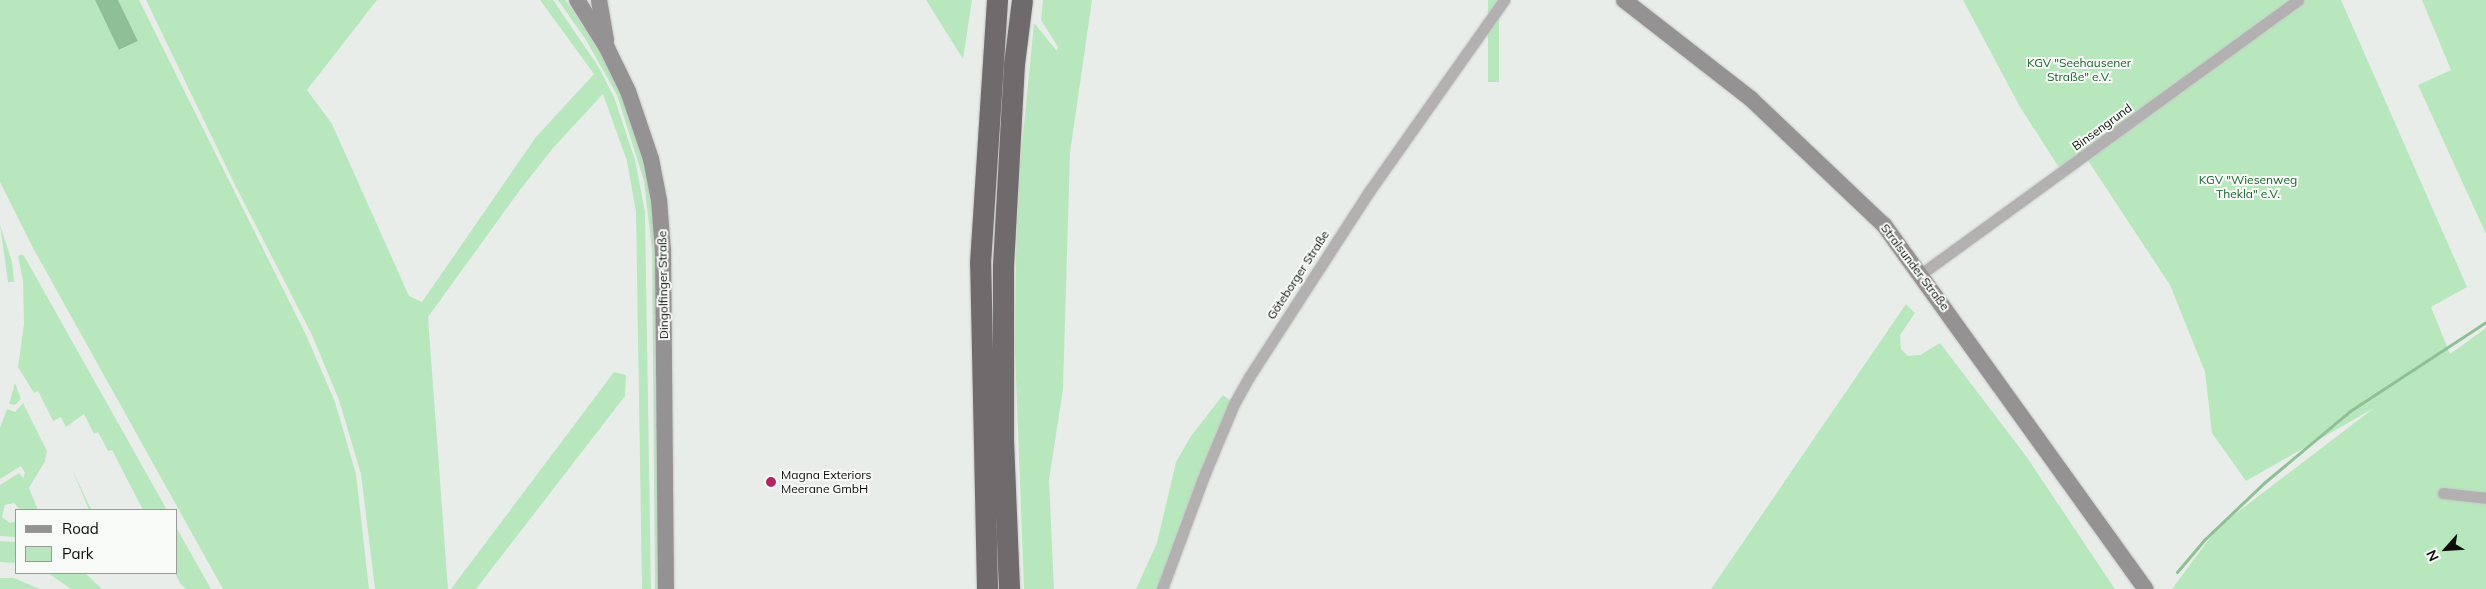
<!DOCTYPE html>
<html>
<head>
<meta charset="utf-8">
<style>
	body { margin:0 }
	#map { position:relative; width:2486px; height:589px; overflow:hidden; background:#e9edea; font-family:Mulish,sans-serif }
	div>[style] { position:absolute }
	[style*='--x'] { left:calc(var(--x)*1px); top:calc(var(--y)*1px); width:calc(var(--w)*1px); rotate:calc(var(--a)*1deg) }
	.green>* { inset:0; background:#b8e7be; transform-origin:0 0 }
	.water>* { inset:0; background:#8fc095 }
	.stream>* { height:3px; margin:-1.5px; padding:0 1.5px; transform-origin:1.5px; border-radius:1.5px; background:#8fc095 }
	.roads { filter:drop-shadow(0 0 1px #c6c9c6) drop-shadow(0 0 1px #c6c9c6) }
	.street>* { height:11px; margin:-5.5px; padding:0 5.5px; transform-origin:5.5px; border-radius:5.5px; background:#b2b0b0 }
	.secondary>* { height:16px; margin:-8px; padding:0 8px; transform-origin:8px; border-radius:8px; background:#959293 }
	.highway>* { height:21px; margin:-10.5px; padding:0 10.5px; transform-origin:10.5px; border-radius:10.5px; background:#6f6b6c }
	.dots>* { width:14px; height:14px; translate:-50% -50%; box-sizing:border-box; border:2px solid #f7faf7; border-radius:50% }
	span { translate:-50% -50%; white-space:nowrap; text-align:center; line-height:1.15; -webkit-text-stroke:4px #f7faf7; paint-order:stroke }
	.park-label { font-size:12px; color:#1a632d }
	.street-label { font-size:12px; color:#0c0d0c }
	.poi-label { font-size:12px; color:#0c0d0c }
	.left { translate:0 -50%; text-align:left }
	.legend { position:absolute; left:15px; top:509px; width:162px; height:65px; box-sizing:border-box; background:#f7faf7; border:1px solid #999b99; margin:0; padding:6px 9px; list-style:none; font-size:15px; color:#0c0d0c }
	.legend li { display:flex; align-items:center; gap:10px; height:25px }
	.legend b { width:25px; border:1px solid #999b99 }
	.north { position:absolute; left:2421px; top:524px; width:50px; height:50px; -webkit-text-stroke:4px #f7faf7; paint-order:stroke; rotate:244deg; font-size:14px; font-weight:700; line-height:20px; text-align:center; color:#0c0d0c }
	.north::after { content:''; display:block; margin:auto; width:18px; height:22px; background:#0c0d0c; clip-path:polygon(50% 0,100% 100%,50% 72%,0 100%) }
</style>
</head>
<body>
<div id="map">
	<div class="green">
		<div style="clip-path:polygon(0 0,95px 0,120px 50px,138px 41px,118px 0,139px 0,307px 337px,335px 402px,356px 474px,369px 589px,223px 589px,33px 248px,0 182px)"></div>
		<div style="clip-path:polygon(146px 0,377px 0,307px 90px,332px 124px,409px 296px,422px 302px,536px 137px,594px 74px,540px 0,553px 0,598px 66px,614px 97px,635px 160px,645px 212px,651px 589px,642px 589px,636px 212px,627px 161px,603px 94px,553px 148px,520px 190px,428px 317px,448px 589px,375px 589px,361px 474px,339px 400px,312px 335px,234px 183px)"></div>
		<div style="clip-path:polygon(558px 0,565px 0,574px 12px,613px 74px,643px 153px,655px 224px,660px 589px,655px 589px,652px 251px,644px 181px,617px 95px,586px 40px)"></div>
		<div style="clip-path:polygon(926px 0,972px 0,963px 59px)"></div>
		<div style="clip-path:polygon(1043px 0,1092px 0,1070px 153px,1063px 389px,1049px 480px,1054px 589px,1024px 589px,1015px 351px,1016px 255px,1020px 165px,1034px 23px,1057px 51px,1058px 47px,1041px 20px)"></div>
		<div style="left:1488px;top:0;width:11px;height:82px"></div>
		<div style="clip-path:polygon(1963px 0,2341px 0,2467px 287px,2431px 307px,2450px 354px,2486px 328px,2486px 589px,2172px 589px,2218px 527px,2374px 408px,2246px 481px,2212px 433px,2205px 372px,2170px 285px,2087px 159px,2060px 169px,2020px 107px)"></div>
		<div style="clip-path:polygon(2422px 0,2486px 0,2486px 234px,2418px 85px,2451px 70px)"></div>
		<div style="clip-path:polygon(0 225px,12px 262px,14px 282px,8px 282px)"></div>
		<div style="clip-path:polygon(23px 254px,167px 510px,143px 510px,112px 450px,108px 451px,98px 432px,94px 434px,84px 414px,66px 427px,61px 417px,53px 421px,38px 391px,34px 393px,18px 367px,24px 324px,23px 281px,18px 256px)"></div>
		<div style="clip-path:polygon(1906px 304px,1915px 313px,1900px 335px,1901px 349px,1908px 356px,1920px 355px,1940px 343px,2026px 456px,2115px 589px,1711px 589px)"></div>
		<div style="clip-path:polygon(614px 372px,626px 375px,625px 396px,476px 589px,451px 589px)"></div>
		<div style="clip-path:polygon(15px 383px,21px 399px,15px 405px,9px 404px)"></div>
		<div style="clip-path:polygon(1223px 395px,1231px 401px,1159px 589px,1136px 589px,1157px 543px,1176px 462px,1191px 436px)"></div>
		<div style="clip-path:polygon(23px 403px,47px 451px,45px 461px,29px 488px,38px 510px,20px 510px,14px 503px,5px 505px,2px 517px,10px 523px,16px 521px,16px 537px,0 536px,0 485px,19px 473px,23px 478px,25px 473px,21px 466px,0 479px,0 428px,7px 409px,15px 412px)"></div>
		<div style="clip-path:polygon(72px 469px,88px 503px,92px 510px,89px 510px)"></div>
		<div style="clip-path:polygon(176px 527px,211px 589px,186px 589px,180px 583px,175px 573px)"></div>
		<div style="left:0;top:541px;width:16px;height:21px;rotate:4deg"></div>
		<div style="clip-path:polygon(48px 573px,85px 573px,102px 589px,71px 589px)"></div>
		<div style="clip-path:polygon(0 578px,14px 578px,40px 589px,0 589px)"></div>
	</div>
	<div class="water">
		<div style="clip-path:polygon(95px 0,118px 0,138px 41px,119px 50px)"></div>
	</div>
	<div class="stream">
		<div style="--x:2177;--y:572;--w:42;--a:-49.8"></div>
		<div style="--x:2204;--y:540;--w:84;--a:-43.6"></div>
		<div style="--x:2265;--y:482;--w:111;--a:-39.9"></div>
		<div style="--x:2350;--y:411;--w:163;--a:-33.2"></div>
	</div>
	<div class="roads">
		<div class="street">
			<div style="--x:1921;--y:274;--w:466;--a:-36"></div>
			<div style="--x:2443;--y:493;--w:43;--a:6.6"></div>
			<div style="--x:1162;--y:589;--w:118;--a:-69.7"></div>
			<div style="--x:1203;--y:478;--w:80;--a:-67.3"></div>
			<div style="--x:1234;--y:404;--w:31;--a:-61"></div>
			<div style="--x:1249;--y:377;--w:219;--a:-57.1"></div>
			<div style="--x:1368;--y:193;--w:236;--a:-54.8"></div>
		</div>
		<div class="secondary">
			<div style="--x:577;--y:0;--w:57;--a:58"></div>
			<div style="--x:607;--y:48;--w:48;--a:64"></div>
			<div style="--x:628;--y:91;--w:72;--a:71.3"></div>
			<div style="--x:651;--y:159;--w:42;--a:79"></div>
			<div style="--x:659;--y:200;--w:52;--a:85.6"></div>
			<div style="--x:663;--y:252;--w:337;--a:89.5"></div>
			<div style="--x:599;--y:0;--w:41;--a:80.1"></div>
			<div style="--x:1624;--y:0;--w:161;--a:37.9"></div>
			<div style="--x:1751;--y:99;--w:183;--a:43.5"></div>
			<div style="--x:1884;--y:225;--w:448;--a:54.3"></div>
		</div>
		<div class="highway">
			<div style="--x:987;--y:589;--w:326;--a:-91.2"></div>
			<div style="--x:980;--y:263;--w:264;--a:-86.3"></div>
			<div style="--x:1009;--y:589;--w:151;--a:-92.3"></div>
			<div style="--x:1003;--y:438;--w:172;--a:-90"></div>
			<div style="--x:1003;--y:266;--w:202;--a:-86.9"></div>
			<div style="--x:1014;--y:64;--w:64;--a:-82.9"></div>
		</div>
	</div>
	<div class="dots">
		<div style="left:771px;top:482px;background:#b02563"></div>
	</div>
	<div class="park-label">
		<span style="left:2079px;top:70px">KGV "Seehausener<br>Straße" e.V.</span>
		<span style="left:2248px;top:187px">KGV "Wiesenweg<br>Thekla" e.V.</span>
	</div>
	<div class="street-label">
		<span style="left:2102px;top:127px;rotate:-36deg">Binsengrund</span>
		<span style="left:1915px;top:267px;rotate:53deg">Stralsunder Straße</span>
		<span style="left:1298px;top:275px;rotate:-57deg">Göteborger Straße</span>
		<span style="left:663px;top:285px;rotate:-91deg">Dingolfinger Straße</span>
	</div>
	<div class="poi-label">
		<span class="left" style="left:781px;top:482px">Magna Exteriors<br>Meerane GmbH</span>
	</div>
	<ul class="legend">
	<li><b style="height:6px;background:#959293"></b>Road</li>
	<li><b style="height:14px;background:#b8e7be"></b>Park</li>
	</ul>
	<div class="north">N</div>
</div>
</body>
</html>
